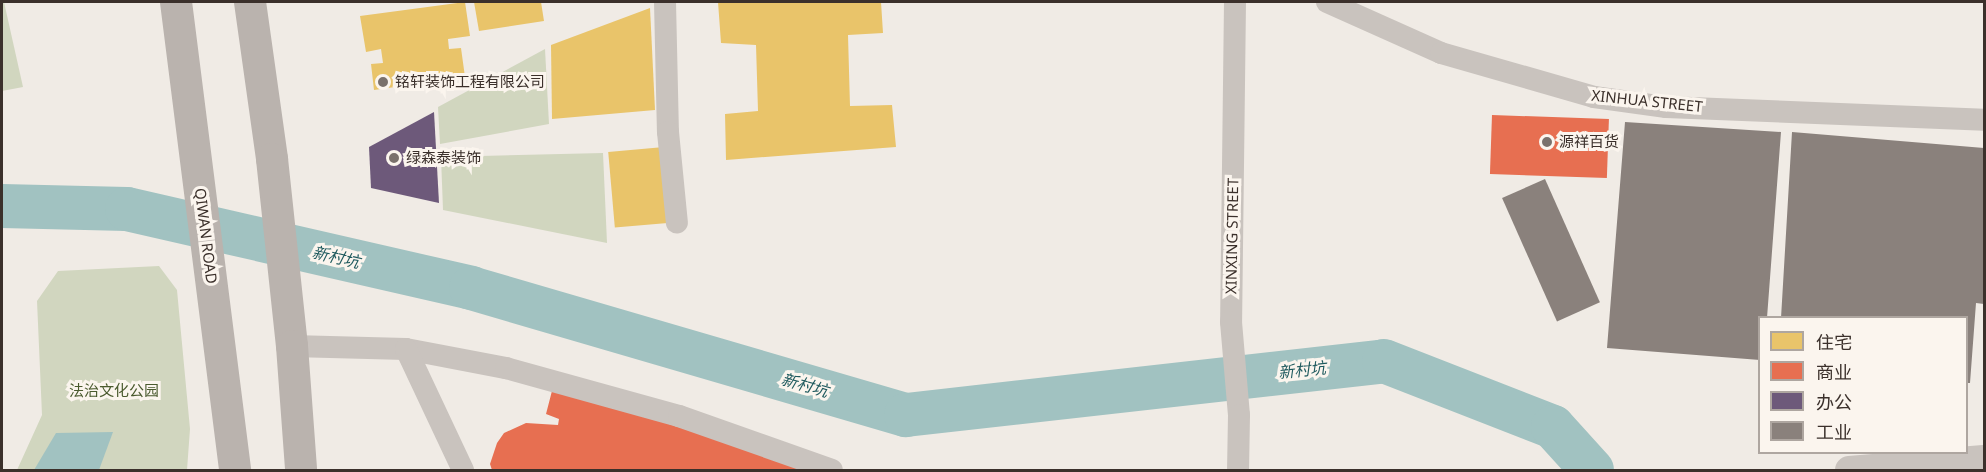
<!DOCTYPE html>
<html>
<head>
<meta charset="utf-8">
<style>
	body { margin:0 }
	#map { position:relative; width:1986px; height:472px; overflow:hidden; background:#f0ebe5; font-family:"Noto Sans","Noto Sans SC",sans-serif }
	div>[style] { position:absolute }
	[style*='--x'] { left:calc(var(--x)*1px); top:calc(var(--y)*1px); width:calc(var(--w)*1px); rotate:calc(var(--a)*1deg) }
	.green>* { inset:0; background:#d1d6bf }
	.water>* { inset:0; background:#a1c2c1 }
	.homes>* { inset:0; background:#e9c46a; transform-origin:0 0 }
	.shops>* { inset:0; background:#e76f51; transform-origin:0 0 }
	.offices>* { inset:0; background:#6d597a }
	.industry>* { inset:0; background:#8a817c; transform-origin:0 0 }
	.river>* { height:44px; margin:-22px; padding:0 22px; transform-origin:22px; border-radius:22px; background:#a1c2c1 }
	.minor>* { height:22px; margin:-11px; padding:0 11px; transform-origin:11px; border-radius:11px; background:#c9c3be }
	.tertiary>* { height:28px; margin:-14px; padding:0 14px; transform-origin:14px; border-radius:14px; background:#c9c3be }
	.secondary>* { height:32px; margin:-16px; padding:0 16px; transform-origin:16px; border-radius:16px; background:#bab3ae }
	.dots>* { width:16px; height:16px; translate:-50% -50%; box-sizing:border-box; border:3px solid #fbf5ee; border-radius:50% }
	span { translate:-50% -50%; white-space:nowrap; text-align:center; line-height:1.15; -webkit-text-stroke:6px #fbf5ee; paint-order:stroke }
	.poi-label { font-size:15px; color:#3b302b }
	.left { translate:0 -50%; text-align:left }
	.street-label { font-size:15px; color:#3b302b }
	.park-label { font-size:15px; color:#4a5a2e }
	.water-label { font-size:16px; color:#1f5a5e; font-style:italic }
	.frame { position:absolute; inset:0; border:3px solid #3b302b; pointer-events:none }
	.legend { position:absolute; left:1758px; top:316px; width:210px; height:138px; box-sizing:border-box; background:#fbf5ee; border:2px solid #aea6a0; margin:0; padding:8px 10px; list-style:none; font-size:18px; color:#3b302b }
	.legend li { display:flex; align-items:center; gap:12px; height:30px }
	.legend b { width:30px; border:2px solid #aea6a0 }
</style>
</head>
<body>
<div id="map">
	<div class="green">
		<div style="clip-path:polygon(2px 2px,4px 2px,23px 87px,2px 91px)"></div>
		<div style="clip-path:polygon(545px 49px,549px 124px,440px 144px,438px 107px)"></div>
		<div style="clip-path:polygon(603px 153px,607px 243px,443px 210px,441px 157px)"></div>
		<div style="clip-path:polygon(159px 266px,177px 290px,190px 429px,187px 470px,17px 470px,42px 415px,37px 301px,58px 271px)"></div>
	</div>
	<div class="water">
		<div style="clip-path:polygon(113px 432px,99px 470px,34px 470px,56px 433px)"></div>
	</div>
	<div class="homes">
		<div style="clip-path:polygon(465px 2px,470px 36px,448px 39px,449px 49px,461px 48px,465px 77px,374px 90px,371px 64px,383px 63px,381px 49px,366px 52px,360px 16px)"></div>
		<div style="clip-path:polygon(474px 2px,541px 2px,544px 21px,479px 31px)"></div>
		<div style="clip-path:polygon(718px 2px,881px 2px,883px 33px,848px 35px,850px 106px,892px 105px,896px 147px,726px 160px,725px 114px,758px 111px,756px 45px,721px 43px)"></div>
		<div style="clip-path:polygon(650px 8px,655px 110px,552px 119px,551px 45px)"></div>
		<div style="left:664px;top:147px;width:76px;height:56px;rotate:85deg"></div>
	</div>
	<div class="shops">
		<div style="left:1492px;top:115px;width:117px;height:59px;rotate:2deg"></div>
		<div style="clip-path:polygon(553px 387px,813px 470px,492px 470px,490px 464px,497px 443px,504px 433px,526px 423px,558px 425px,559px 419px,546px 414px)"></div>
	</div>
	<div class="offices">
		<div style="clip-path:polygon(434px 112px,439px 203px,371px 188px,369px 147px)"></div>
	</div>
	<div class="industry">
		<div style="clip-path:polygon(1625px 122px,1781px 132px,1767px 318px,1760px 318px,1760px 360px,1607px 348px)"></div>
		<div style="clip-path:polygon(1792px 132px,1984px 148px,1984px 304px,1976px 303px,1970px 383px,1966px 383px,1966px 318px,1781px 318px)"></div>
		<div style="left:1545px;top:179px;width:135px;height:47px;rotate:66deg"></div>
	</div>
	<div class="river">
		<div style="--x:2;--y:206;--w:125;--a:1.4"></div>
		<div style="--x:127;--y:209;--w:353;--a:12.9"></div>
		<div style="--x:471;--y:288;--w:453;--a:16.3"></div>
		<div style="--x:906;--y:415;--w:481;--a:-6.4"></div>
		<div style="--x:1384;--y:361;--w:181;--a:21.3"></div>
		<div style="--x:1553;--y:427;--w:58;--a:47.8"></div>
	</div>
	<div class="minor">
		<div style="--x:665;--y:2;--w:130;--a:88.7"></div>
		<div style="--x:668;--y:132;--w:91;--a:84.4"></div>
		<div style="--x:1235;--y:2;--w:320;--a:90.7"></div>
		<div style="--x:1231;--y:322;--w:93;--a:85.1"></div>
		<div style="--x:1239;--y:415;--w:55;--a:91"></div>
		<div style="--x:1327;--y:2;--w:125;--a:24.1"></div>
		<div style="--x:1441;--y:53;--w:159;--a:16"></div>
		<div style="--x:1594;--y:97;--w:73;--a:7.9"></div>
		<div style="--x:1666;--y:107;--w:318;--a:2.3"></div>
		<div style="--x:292;--y:346;--w:114;--a:1.5"></div>
		<div style="--x:406;--y:349;--w:102;--a:10.8"></div>
		<div style="--x:506;--y:368;--w:180;--a:15.5"></div>
		<div style="--x:679;--y:416;--w:162;--a:19.4"></div>
		<div style="--x:406;--y:349;--w:134;--a:64.8"></div>
	</div>
	<div class="tertiary">
		<div style="--x:1849;--y:470;--w:135;--a:-4.7"></div>
	</div>
	<div class="secondary">
		<div style="--x:176;--y:2;--w:472;--a:82.8"></div>
		<div style="--x:250;--y:2;--w:159;--a:82"></div>
		<div style="--x:272;--y:159;--w:188;--a:83.9"></div>
		<div style="--x:292;--y:346;--w:124;--a:85.8"></div>
	</div>
	<div class="dots">
		<div style="left:383px;top:82px;background:#7a716c"></div>
		<div style="left:1547px;top:142px;background:#7a716c"></div>
		<div style="left:394px;top:158px;background:#7a716c"></div>
	</div>
	<div class="poi-label">
		<span class="left" style="left:395px;top:82px">铭轩装饰工程有限公司</span>
		<span class="left" style="left:1559px;top:142px">源祥百货</span>
		<span class="left" style="left:406px;top:158px">绿森泰装饰</span>
	</div>
	<div class="street-label">
		<span style="left:1647px;top:101px;rotate:6deg">XINHUA STREET</span>
		<span style="left:206px;top:236px;rotate:83deg">QIWAN ROAD</span>
		<span style="left:1232px;top:236px;rotate:-89deg">XINXING STREET</span>
	</div>
	<div class="park-label">
		<span style="left:114px;top:391px">法治文化公园</span>
	</div>
	<div class="water-label">
		<span style="left:336px;top:257px;rotate:13deg">新村坑</span>
		<span style="left:1302px;top:370px;rotate:-6deg">新村坑</span>
		<span style="left:805px;top:385px;rotate:16deg">新村坑</span>
	</div>
	<div class="frame"></div>
	<ul class="legend">
	<li><b style="height:16px;background:#e9c46a"></b>住宅</li>
	<li><b style="height:16px;background:#e76f51"></b>商业</li>
	<li><b style="height:16px;background:#6d597a"></b>办公</li>
	<li><b style="height:16px;background:#8a817c"></b>工业</li>
	</ul>
</div>
</body>
</html>
